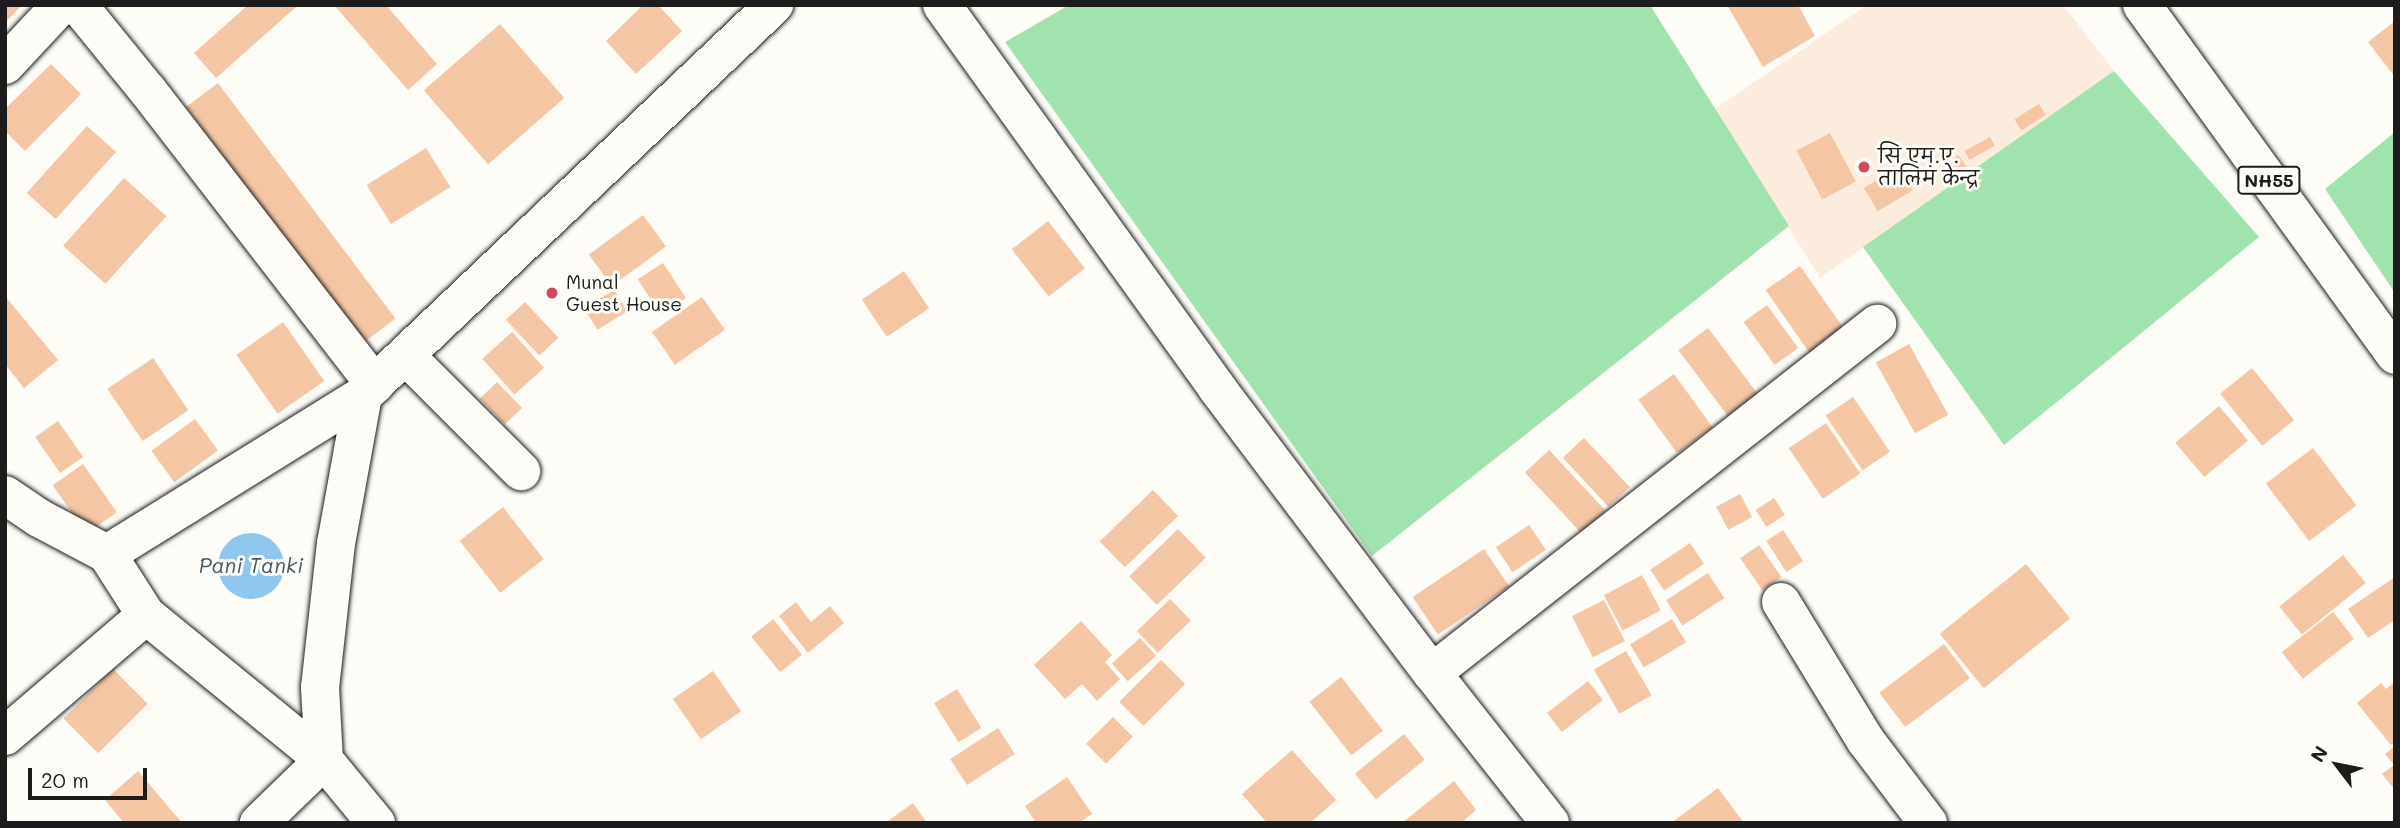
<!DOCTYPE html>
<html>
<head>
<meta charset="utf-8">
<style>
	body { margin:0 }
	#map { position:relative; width:2400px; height:828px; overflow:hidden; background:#fdfcf7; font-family:Mali,"Playpen Sans Deva",sans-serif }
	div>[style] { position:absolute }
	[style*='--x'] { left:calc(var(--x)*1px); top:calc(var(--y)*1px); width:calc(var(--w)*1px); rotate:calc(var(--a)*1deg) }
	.built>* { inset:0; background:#fbecde }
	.green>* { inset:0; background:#a1e3ae }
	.water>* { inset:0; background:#8ec6ed }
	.round { border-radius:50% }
	.building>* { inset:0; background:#f5c6a4; transform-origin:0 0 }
	.roads { filter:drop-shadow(0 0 2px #1c1c1c) drop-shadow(0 0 2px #1c1c1c) }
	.minor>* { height:38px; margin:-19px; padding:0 19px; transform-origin:19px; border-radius:19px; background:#fdfcf7 }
	.major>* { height:38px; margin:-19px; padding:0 19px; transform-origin:19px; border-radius:19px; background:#fdfcf7 }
	.dots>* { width:19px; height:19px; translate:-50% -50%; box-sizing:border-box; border:4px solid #fdfcf7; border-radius:50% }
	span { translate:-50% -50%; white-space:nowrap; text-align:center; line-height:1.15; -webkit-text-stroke:6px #fdfcf7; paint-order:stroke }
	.shield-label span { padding:2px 5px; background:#fdfcf7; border:2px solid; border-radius:5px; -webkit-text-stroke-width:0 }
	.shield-label { font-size:18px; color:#1c1c1c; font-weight:700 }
	.poi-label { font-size:19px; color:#1c1c1c }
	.left { translate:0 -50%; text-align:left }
	.water-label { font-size:21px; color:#445865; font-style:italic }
	.frame { position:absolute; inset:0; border:7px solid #1c1c1c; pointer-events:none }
	.north { position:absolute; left:2302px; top:730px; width:70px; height:70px; -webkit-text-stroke:5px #fdfcf7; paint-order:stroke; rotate:302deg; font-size:19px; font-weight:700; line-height:28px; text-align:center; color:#1c1c1c }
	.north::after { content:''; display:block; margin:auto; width:24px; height:32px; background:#1c1c1c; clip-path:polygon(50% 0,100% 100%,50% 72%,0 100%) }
	.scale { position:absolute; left:28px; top:768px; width:119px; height:32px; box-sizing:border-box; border:4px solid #1c1c1c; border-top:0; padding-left:9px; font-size:21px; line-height:24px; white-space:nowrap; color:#1c1c1c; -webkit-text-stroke:5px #fdfcf7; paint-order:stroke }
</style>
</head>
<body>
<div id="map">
	<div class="built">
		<div style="clip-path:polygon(1867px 5px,2063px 5px,2114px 71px,1820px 278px,1715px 109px)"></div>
	</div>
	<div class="green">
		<div style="clip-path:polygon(1069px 5px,1650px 5px,1789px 226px,1372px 556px,1005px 42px)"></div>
		<div style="clip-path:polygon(2114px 71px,2259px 237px,2004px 445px,1863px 247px)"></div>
		<div style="clip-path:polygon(2395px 132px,2395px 293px,2325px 189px)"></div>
	</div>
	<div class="water">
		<div class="round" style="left:218px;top:533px;width:66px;height:66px"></div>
	</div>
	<div class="building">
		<div style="clip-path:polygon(5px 5px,22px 5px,5px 23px)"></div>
		<div style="clip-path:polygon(248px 5px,296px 7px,216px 78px,194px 53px)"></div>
		<div style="clip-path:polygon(334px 5px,386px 5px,437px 64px,408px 90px)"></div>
		<div style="clip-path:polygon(643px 5px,658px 5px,682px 31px,636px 74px,606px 41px)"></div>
		<div style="clip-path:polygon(1727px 5px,1798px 5px,1815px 36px,1763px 67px)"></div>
		<div style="clip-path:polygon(2395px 21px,2395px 77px,2368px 42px)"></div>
		<div style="left:500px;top:24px;width:98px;height:101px;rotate:49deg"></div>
		<div style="clip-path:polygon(51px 64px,81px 94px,25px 151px,5px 131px,5px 109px)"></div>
		<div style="left:218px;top:83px;width:295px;height:40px;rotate:53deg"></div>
		<div style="left:2039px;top:104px;width:13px;height:29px;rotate:58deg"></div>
		<div style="left:87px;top:126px;width:39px;height:90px;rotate:42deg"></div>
		<div style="left:1830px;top:133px;width:55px;height:38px;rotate:62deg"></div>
		<div style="left:1990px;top:137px;width:10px;height:29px;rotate:61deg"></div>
		<div style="left:426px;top:148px;width:46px;height:70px;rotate:58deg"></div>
		<div style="left:1958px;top:155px;width:14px;height:25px;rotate:54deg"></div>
		<div style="left:1899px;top:167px;width:27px;height:41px;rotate:59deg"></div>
		<div style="left:124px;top:178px;width:57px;height:91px;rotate:42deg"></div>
		<div style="left:643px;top:215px;width:39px;height:67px;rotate:54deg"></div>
		<div style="left:1048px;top:221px;width:60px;height:46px;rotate:52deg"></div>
		<div style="left:663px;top:263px;width:42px;height:30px;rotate:57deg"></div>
		<div style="left:1800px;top:266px;width:81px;height:42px;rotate:55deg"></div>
		<div style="left:904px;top:271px;width:45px;height:51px;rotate:56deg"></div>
		<div style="left:614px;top:290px;width:25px;height:35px;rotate:58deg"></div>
		<div style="clip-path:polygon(5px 296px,58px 360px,24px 388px,5px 364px)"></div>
		<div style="left:702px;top:297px;width:40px;height:61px;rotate:55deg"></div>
		<div style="left:525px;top:302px;width:49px;height:26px;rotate:47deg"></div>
		<div style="left:1767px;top:305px;width:53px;height:29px;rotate:54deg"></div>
		<div style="left:283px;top:322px;width:72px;height:57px;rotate:55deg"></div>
		<div style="left:1708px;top:328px;width:82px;height:37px;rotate:53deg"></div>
		<div style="left:512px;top:332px;width:48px;height:40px;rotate:48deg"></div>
		<div style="left:1909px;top:344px;width:81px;height:38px;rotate:61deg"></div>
		<div style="left:153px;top:358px;width:63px;height:55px;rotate:56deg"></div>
		<div style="left:2252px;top:368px;width:67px;height:41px;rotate:51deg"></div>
		<div style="left:1674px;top:374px;width:66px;height:44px;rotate:54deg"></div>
		<div style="left:497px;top:382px;width:36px;height:24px;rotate:46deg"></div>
		<div style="left:1853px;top:397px;width:66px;height:33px;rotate:56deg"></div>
		<div style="left:2219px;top:406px;width:45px;height:57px;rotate:50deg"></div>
		<div style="left:195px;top:419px;width:39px;height:54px;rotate:54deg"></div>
		<div style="left:58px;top:421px;width:44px;height:28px;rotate:55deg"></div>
		<div style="left:1826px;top:423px;width:61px;height:45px;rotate:56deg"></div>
		<div style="left:1584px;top:438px;width:67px;height:29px;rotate:47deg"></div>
		<div style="left:2313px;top:448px;width:72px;height:59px;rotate:53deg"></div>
		<div style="left:1549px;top:450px;width:83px;height:33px;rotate:47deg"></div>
		<div style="left:83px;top:464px;width:59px;height:37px;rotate:55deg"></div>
		<div style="left:1153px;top:490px;width:36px;height:74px;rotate:46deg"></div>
		<div style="left:1740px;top:494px;width:26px;height:27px;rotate:62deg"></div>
		<div style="left:1774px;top:498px;width:20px;height:22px;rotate:57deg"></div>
		<div style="left:503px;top:507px;width:66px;height:55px;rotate:52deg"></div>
		<div style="left:1529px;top:525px;width:30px;height:40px;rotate:56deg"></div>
		<div style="left:1178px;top:529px;width:40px;height:68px;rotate:46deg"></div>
		<div style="left:1783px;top:530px;width:37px;height:20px;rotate:57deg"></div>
		<div style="left:1690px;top:543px;width:25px;height:48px;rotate:56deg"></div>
		<div style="left:1759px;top:545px;width:39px;height:23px;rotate:55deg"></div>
		<div style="left:1484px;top:549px;width:45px;height:86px;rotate:56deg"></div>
		<div style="left:2343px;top:555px;width:36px;height:82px;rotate:51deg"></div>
		<div style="left:2026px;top:564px;width:70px;height:111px;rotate:51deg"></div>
		<div style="left:1708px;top:573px;width:30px;height:50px;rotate:57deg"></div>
		<div style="left:1642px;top:575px;width:40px;height:43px;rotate:62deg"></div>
		<div style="clip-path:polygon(2395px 577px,2395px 620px,2368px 638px,2348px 609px)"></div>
		<div style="left:1170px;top:599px;width:30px;height:46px;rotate:46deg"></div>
		<div style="left:1604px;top:600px;width:46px;height:36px;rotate:63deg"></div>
		<div style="clip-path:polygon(796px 602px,811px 622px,830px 606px,844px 623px,808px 653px,779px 616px)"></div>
		<div style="left:2333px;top:612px;width:34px;height:65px;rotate:52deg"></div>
		<div style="left:773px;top:619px;width:46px;height:28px;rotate:51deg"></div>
		<div style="left:1672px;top:619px;width:27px;height:49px;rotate:59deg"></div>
		<div style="clip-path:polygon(1081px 621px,1112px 655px,1105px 662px,1120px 679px,1097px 701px,1082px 684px,1065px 699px,1034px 665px)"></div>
		<div style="left:1140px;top:638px;width:24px;height:38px;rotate:48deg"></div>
		<div style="left:1944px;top:644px;width:43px;height:81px;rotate:53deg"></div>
		<div style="left:1626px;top:651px;width:51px;height:37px;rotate:60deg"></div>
		<div style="left:1161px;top:660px;width:34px;height:59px;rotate:45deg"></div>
		<div style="left:113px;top:669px;width:49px;height:70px;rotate:45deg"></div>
		<div style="left:713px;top:671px;width:49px;height:49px;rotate:55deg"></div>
		<div style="left:1341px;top:677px;width:68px;height:40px;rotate:52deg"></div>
		<div style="left:1588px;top:681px;width:24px;height:52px;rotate:52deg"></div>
		<div style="clip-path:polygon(2395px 682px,2395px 743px,2391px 745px,2357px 703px,2381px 683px,2386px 689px)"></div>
		<div style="left:957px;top:689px;width:46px;height:27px;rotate:58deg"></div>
		<div style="left:1113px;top:717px;width:28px;height:38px;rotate:45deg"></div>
		<div style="left:998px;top:728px;width:31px;height:57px;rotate:57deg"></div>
		<div style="left:1404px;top:734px;width:33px;height:63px;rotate:51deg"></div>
		<div style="clip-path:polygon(2395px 746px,2395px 790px,2382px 774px,2394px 765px,2385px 754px)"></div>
		<div style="clip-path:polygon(1292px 750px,1336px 800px,1310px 823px,1267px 823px,1242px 794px)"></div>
		<div style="clip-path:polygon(138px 771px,182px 823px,124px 823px,105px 800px)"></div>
		<div style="clip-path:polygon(1067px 777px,1092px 814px,1079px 823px,1036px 823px,1025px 806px)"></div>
		<div style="clip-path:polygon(1454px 781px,1476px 810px,1461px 823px,1402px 823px)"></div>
		<div style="clip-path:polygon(1718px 788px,1744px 823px,1671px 823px)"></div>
		<div style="clip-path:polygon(913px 803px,927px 823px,885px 823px)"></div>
	</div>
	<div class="roads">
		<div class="minor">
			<div style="--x:78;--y:5;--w:111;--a:50.9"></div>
			<div style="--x:148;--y:91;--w:371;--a:52.3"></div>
			<div style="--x:942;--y:5;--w:472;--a:54.3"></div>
			<div style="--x:1217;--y:388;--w:357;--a:53"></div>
			<div style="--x:1432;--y:673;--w:191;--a:51.8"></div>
			<div style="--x:5;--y:65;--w:82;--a:-47"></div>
			<div style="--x:406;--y:356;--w:163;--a:45"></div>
			<div style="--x:363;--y:395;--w:150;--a:100.3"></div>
			<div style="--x:336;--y:543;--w:145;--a:96.3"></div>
			<div style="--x:320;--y:687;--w:73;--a:86.9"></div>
			<div style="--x:324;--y:760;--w:82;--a:50.5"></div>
			<div style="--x:5;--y:495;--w:41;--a:34.1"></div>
			<div style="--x:39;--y:518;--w:77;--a:27.9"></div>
			<div style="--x:107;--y:554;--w:72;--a:57.4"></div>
			<div style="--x:146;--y:615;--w:230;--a:39.2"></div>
			<div style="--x:324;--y:760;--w:91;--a:135.9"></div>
			<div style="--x:107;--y:554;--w:301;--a:-31.8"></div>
			<div style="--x:363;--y:395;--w:567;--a:-43.5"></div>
			<div style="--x:1781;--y:602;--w:163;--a:58.6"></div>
			<div style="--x:1866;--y:741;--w:103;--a:52.9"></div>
			<div style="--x:1432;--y:673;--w:566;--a:-38.11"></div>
			<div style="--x:5;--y:736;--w:186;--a:-40.6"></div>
		</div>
		<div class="major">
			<div style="--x:2142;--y:5;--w:432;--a:54.1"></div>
		</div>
	</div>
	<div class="dots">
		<div style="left:1864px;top:167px;background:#d1495b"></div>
		<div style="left:552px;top:293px;background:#d1495b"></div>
	</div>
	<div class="shield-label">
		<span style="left:2269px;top:180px">NH55</span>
	</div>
	<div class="poi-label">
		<span class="left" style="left:1878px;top:167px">सि.एम्.ए.<br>तालिम केन्द्र</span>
		<span class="left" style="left:566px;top:293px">Munal<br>Guest House</span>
	</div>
	<div class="water-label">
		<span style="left:251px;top:565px">Pani Tanki</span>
	</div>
	<div class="frame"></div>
	<div class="north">N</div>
	<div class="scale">20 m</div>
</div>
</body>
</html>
